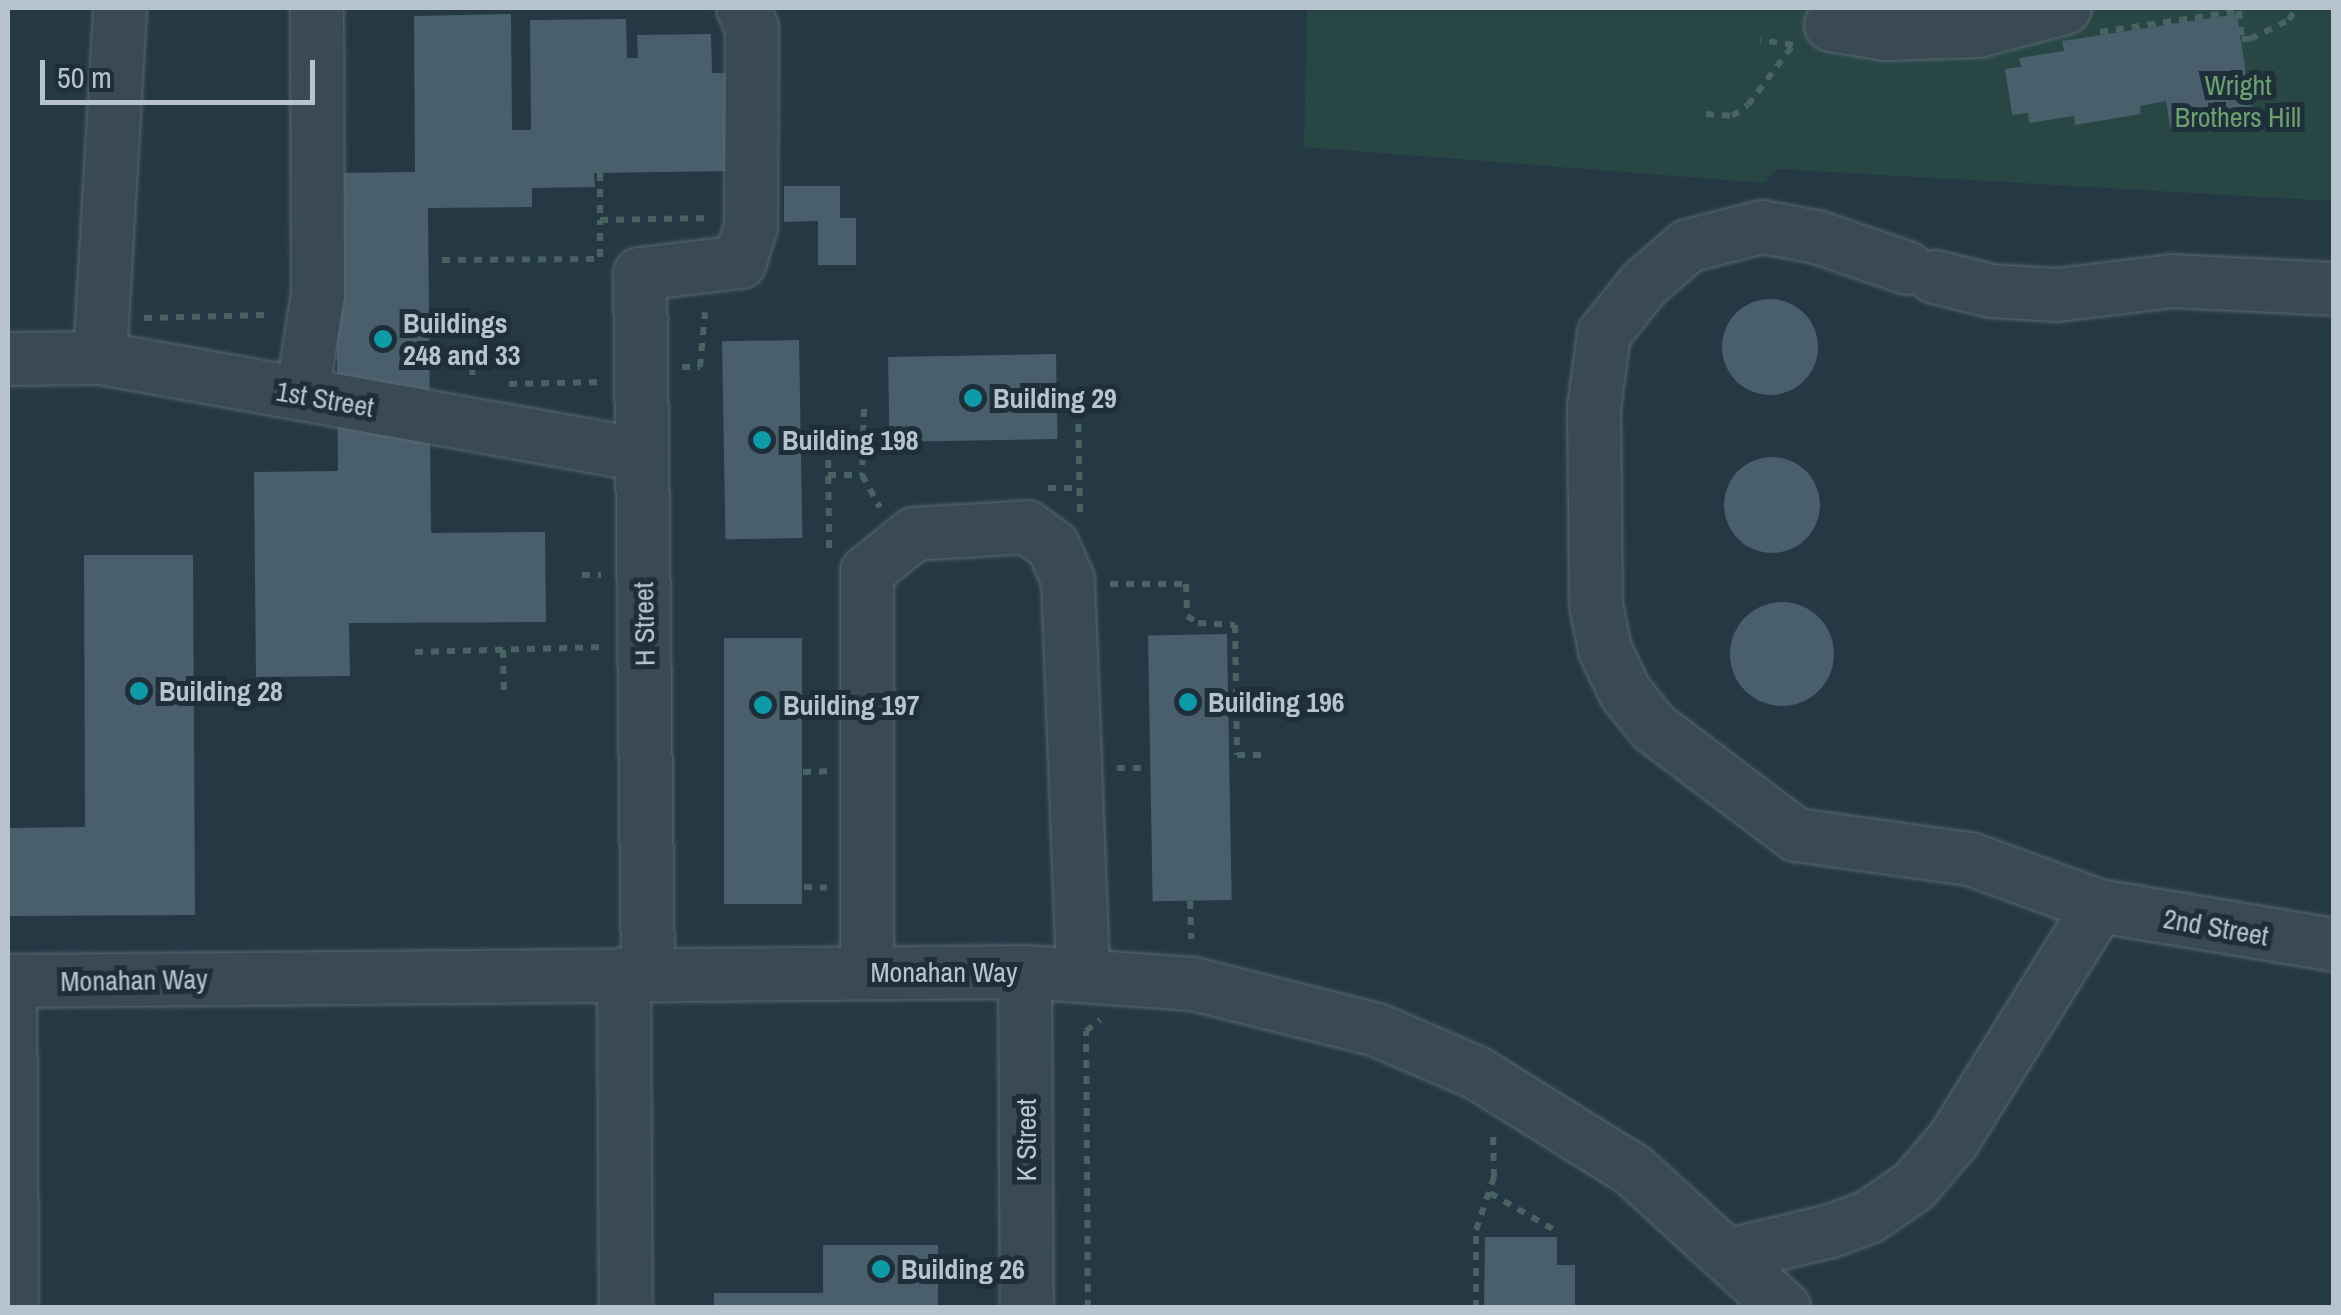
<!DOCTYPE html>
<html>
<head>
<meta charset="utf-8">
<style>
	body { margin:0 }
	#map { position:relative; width:2341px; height:1315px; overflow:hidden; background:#253945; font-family:"Archivo Narrow",sans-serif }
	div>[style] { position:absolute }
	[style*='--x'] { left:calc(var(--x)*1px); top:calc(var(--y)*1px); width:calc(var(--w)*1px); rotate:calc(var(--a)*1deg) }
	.green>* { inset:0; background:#274644 }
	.building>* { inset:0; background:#495f6b; transform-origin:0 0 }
	.round { border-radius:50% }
	.path>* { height:6px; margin-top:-3px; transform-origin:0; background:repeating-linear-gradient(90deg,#486361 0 8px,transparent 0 16px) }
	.roads { filter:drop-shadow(0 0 2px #586772) drop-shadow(0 0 2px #586772) }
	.minor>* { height:52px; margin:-26px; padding:0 26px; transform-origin:26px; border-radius:26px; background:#3a4a54 }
	.dots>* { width:28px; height:28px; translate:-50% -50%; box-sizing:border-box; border:5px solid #1e2f3a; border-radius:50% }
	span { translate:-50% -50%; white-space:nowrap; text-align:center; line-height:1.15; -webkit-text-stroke:10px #1e2f3a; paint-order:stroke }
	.park-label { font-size:28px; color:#6da06f }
	.poi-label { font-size:28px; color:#b7c4ce; font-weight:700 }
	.left { translate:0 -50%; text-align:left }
	.street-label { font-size:28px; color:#b7c4ce }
	.frame { position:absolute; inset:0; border:10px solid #b7c4ce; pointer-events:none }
	.scale { position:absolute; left:40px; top:60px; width:275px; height:45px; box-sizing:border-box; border:5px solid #b7c4ce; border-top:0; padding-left:12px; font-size:30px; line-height:35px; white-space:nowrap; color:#b7c4ce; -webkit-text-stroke:8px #1e2f3a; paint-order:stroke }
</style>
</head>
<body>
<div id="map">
	<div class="green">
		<div style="clip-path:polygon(1307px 8px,2333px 8px,2333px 201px,1776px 169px,1765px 183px,1304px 147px)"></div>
	</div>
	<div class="building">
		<div style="clip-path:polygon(511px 14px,512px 130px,531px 130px,530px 20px,626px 19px,627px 58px,638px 58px,637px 35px,711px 34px,712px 73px,732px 73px,734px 171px,594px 173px,595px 187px,532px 188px,532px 207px,428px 208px,431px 533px,545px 532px,546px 622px,349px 623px,350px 676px,256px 677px,254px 472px,338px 471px,335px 173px,415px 172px,414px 16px)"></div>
		<div style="clip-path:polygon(2237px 14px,2252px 114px,2170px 127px,2166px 101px,2140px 106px,2141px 114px,2075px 125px,2074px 116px,2029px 123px,2028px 113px,2012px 115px,2005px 69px,2021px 67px,2019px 58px,2064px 51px,2062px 41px)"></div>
		<div style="clip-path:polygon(784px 186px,840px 186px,840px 218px,856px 218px,856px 265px,818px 265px,818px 221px,784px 222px)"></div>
		<div class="round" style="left:1722px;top:299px;width:96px;height:96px"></div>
		<div style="left:799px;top:340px;width:198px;height:77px;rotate:89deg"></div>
		<div style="left:1056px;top:354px;width:85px;height:168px;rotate:89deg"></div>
		<div class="round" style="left:1724px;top:457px;width:96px;height:96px"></div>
		<div style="clip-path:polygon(84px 555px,193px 555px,195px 915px,8px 916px,8px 828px,85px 827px)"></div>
		<div class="round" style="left:1730px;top:602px;width:104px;height:104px"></div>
		<div style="left:1227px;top:634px;width:266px;height:79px;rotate:89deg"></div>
		<div style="left:724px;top:638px;width:78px;height:266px"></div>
		<div style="clip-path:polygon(1485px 1237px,1557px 1237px,1557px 1265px,1575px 1265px,1575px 1308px,1484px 1308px)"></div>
		<div style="clip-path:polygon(823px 1245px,938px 1245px,938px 1308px,714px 1308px,714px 1293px,823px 1293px)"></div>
	</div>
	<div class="path">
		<div style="--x:2100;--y:32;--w:141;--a:-8.6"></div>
		<div style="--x:2239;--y:11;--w:28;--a:84"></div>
		<div style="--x:2242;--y:39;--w:8;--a:0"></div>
		<div style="--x:2250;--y:39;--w:43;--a:-26"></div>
		<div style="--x:2289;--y:20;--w:14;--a:-60"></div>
		<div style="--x:1706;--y:114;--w:26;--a:4"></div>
		<div style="--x:1732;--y:116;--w:19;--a:-35"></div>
		<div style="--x:1748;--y:105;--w:75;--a:-53.1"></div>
		<div style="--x:1793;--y:45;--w:33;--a:-171"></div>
		<div style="--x:600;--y:173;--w:47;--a:90"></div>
		<div style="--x:600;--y:257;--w:37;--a:-90"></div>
		<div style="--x:600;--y:220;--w:110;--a:-1"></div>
		<div style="--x:442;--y:260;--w:157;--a:-0.4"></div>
		<div style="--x:144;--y:318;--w:127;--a:-1.4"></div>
		<div style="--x:472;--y:367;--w:15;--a:86"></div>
		<div style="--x:682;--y:367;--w:18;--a:0"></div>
		<div style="--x:700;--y:367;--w:55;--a:-84.8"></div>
		<div style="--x:509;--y:384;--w:92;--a:-1.2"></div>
		<div style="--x:1078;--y:408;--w:104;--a:88.9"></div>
		<div style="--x:864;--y:409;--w:66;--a:91.7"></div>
		<div style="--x:862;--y:475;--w:37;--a:61"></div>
		<div style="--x:828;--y:444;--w:104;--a:89.4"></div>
		<div style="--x:828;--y:475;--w:34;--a:0"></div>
		<div style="--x:1048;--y:488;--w:32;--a:0"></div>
		<div style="--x:582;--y:575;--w:19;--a:0"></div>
		<div style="--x:1110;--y:584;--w:76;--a:0"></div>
		<div style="--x:1186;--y:584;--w:32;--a:88"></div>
		<div style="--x:1187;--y:616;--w:13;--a:32"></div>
		<div style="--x:1198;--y:623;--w:37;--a:3"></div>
		<div style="--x:1235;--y:625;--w:130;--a:89.1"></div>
		<div style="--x:1237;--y:755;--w:31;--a:0"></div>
		<div style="--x:503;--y:650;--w:47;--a:88.8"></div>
		<div style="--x:415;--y:652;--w:189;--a:-1.5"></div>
		<div style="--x:1117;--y:768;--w:32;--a:0"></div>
		<div style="--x:803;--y:772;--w:24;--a:-2"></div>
		<div style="--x:804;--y:887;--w:23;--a:2"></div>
		<div style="--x:1190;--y:901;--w:38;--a:88"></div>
		<div style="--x:1490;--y:1193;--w:76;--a:29.9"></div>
		<div style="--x:1088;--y:1308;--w:277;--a:-90.4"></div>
		<div style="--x:1086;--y:1031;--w:18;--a:-38"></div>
		<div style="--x:1476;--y:1308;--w:78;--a:-90"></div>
		<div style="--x:1476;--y:1230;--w:56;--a:-71.2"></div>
		<div style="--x:1494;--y:1177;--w:44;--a:-91.3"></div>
	</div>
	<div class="roads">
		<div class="minor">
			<div style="--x:1831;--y:25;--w:56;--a:9.3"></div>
			<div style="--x:1886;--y:34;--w:93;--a:-1.8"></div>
			<div style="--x:1979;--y:31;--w:89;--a:-15"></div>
			<div style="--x:1907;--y:268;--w:95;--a:-161"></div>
			<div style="--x:1817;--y:237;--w:56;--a:-169.7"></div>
			<div style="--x:1762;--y:227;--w:76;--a:165.6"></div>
			<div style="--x:1688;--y:246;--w:57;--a:139.3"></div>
			<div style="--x:1645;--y:283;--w:65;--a:128.8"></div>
			<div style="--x:1604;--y:334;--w:75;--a:97.7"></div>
			<div style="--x:1594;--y:408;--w:197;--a:89.4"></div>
			<div style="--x:1596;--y:605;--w:46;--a:78.7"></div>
			<div style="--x:1605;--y:650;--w:47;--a:64.5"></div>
			<div style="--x:1625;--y:692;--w:46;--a:51.1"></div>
			<div style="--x:1654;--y:728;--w:178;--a:37"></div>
			<div style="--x:1796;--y:835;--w:176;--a:7.9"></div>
			<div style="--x:1970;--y:859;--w:137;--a:20"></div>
			<div style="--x:2099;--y:906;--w:238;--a:9.4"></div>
			<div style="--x:1935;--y:277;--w:58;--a:14"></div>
			<div style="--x:1991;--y:291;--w:66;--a:3.5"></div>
			<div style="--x:2057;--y:295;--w:116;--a:-6.9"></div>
			<div style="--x:2172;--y:281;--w:162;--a:2.8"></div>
			<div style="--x:100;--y:358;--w:351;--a:-86.7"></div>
			<div style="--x:8;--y:359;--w:92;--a:-0.6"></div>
			<div style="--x:100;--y:358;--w:551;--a:10.15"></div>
			<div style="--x:302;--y:394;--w:101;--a:-80.9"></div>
			<div style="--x:318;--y:294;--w:286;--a:-90.2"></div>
			<div style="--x:1025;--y:972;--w:336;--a:89.7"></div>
			<div style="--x:867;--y:973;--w:401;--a:-90"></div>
			<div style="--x:867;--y:572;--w:60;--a:-39"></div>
			<div style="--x:914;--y:534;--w:113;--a:-3.5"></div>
			<div style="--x:1027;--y:527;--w:32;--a:36"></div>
			<div style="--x:1053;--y:546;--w:37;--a:66"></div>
			<div style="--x:1068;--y:580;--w:394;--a:87.8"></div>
			<div style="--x:624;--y:974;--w:334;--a:89.7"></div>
			<div style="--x:648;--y:974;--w:700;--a:-90.65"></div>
			<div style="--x:640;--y:274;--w:101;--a:-6.8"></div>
			<div style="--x:740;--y:262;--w:38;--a:-73"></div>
			<div style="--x:751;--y:226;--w:198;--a:-89.7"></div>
			<div style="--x:752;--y:28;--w:22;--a:-114"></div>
			<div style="--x:8;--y:981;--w:1017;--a:-0.51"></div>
			<div style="--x:1025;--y:972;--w:168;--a:4.1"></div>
			<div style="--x:1193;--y:984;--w:190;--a:14"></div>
			<div style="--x:1377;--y:1030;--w:109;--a:23.3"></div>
			<div style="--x:1477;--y:1073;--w:184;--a:31.9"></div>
			<div style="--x:1633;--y:1170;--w:205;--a:42.4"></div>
			<div style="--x:10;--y:981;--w:327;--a:89.6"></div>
			<div style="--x:1730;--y:1255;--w:104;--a:-13.4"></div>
			<div style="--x:1831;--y:1231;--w:40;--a:-20.2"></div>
			<div style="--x:1869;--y:1217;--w:55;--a:-34.6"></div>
			<div style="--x:1914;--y:1186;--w:62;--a:-49.6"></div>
			<div style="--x:1954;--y:1139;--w:274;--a:-58.1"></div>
		</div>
	</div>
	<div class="dots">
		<div style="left:383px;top:339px;background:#0f9aa8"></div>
		<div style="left:973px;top:398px;background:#0f9aa8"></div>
		<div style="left:762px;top:440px;background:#0f9aa8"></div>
		<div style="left:139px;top:691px;background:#0f9aa8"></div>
		<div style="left:1188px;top:702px;background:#0f9aa8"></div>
		<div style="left:763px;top:705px;background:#0f9aa8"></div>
		<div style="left:881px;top:1269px;background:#0f9aa8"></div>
	</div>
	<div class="park-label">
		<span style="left:2238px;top:101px">Wright<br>Brothers Hill</span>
	</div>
	<div class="poi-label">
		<span class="left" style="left:403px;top:339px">Buildings<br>248 and 33</span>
		<span class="left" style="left:993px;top:398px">Building 29</span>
		<span class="left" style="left:782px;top:440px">Building 198</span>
		<span class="left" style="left:159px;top:691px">Building 28</span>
		<span class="left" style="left:1208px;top:702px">Building 196</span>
		<span class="left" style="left:783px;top:705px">Building 197</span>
		<span class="left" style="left:901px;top:1269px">Building 26</span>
	</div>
	<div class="street-label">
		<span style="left:325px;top:399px;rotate:10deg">1st Street</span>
		<span style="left:644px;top:624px;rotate:-91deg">H Street</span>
		<span style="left:2216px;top:927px;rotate:10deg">2nd Street</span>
		<span style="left:944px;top:972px">Monahan Way</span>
		<span style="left:134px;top:980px;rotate:-1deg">Monahan Way</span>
		<span style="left:1026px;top:1140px;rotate:-90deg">K Street</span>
	</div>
	<div class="frame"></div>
	<div class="scale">50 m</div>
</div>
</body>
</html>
